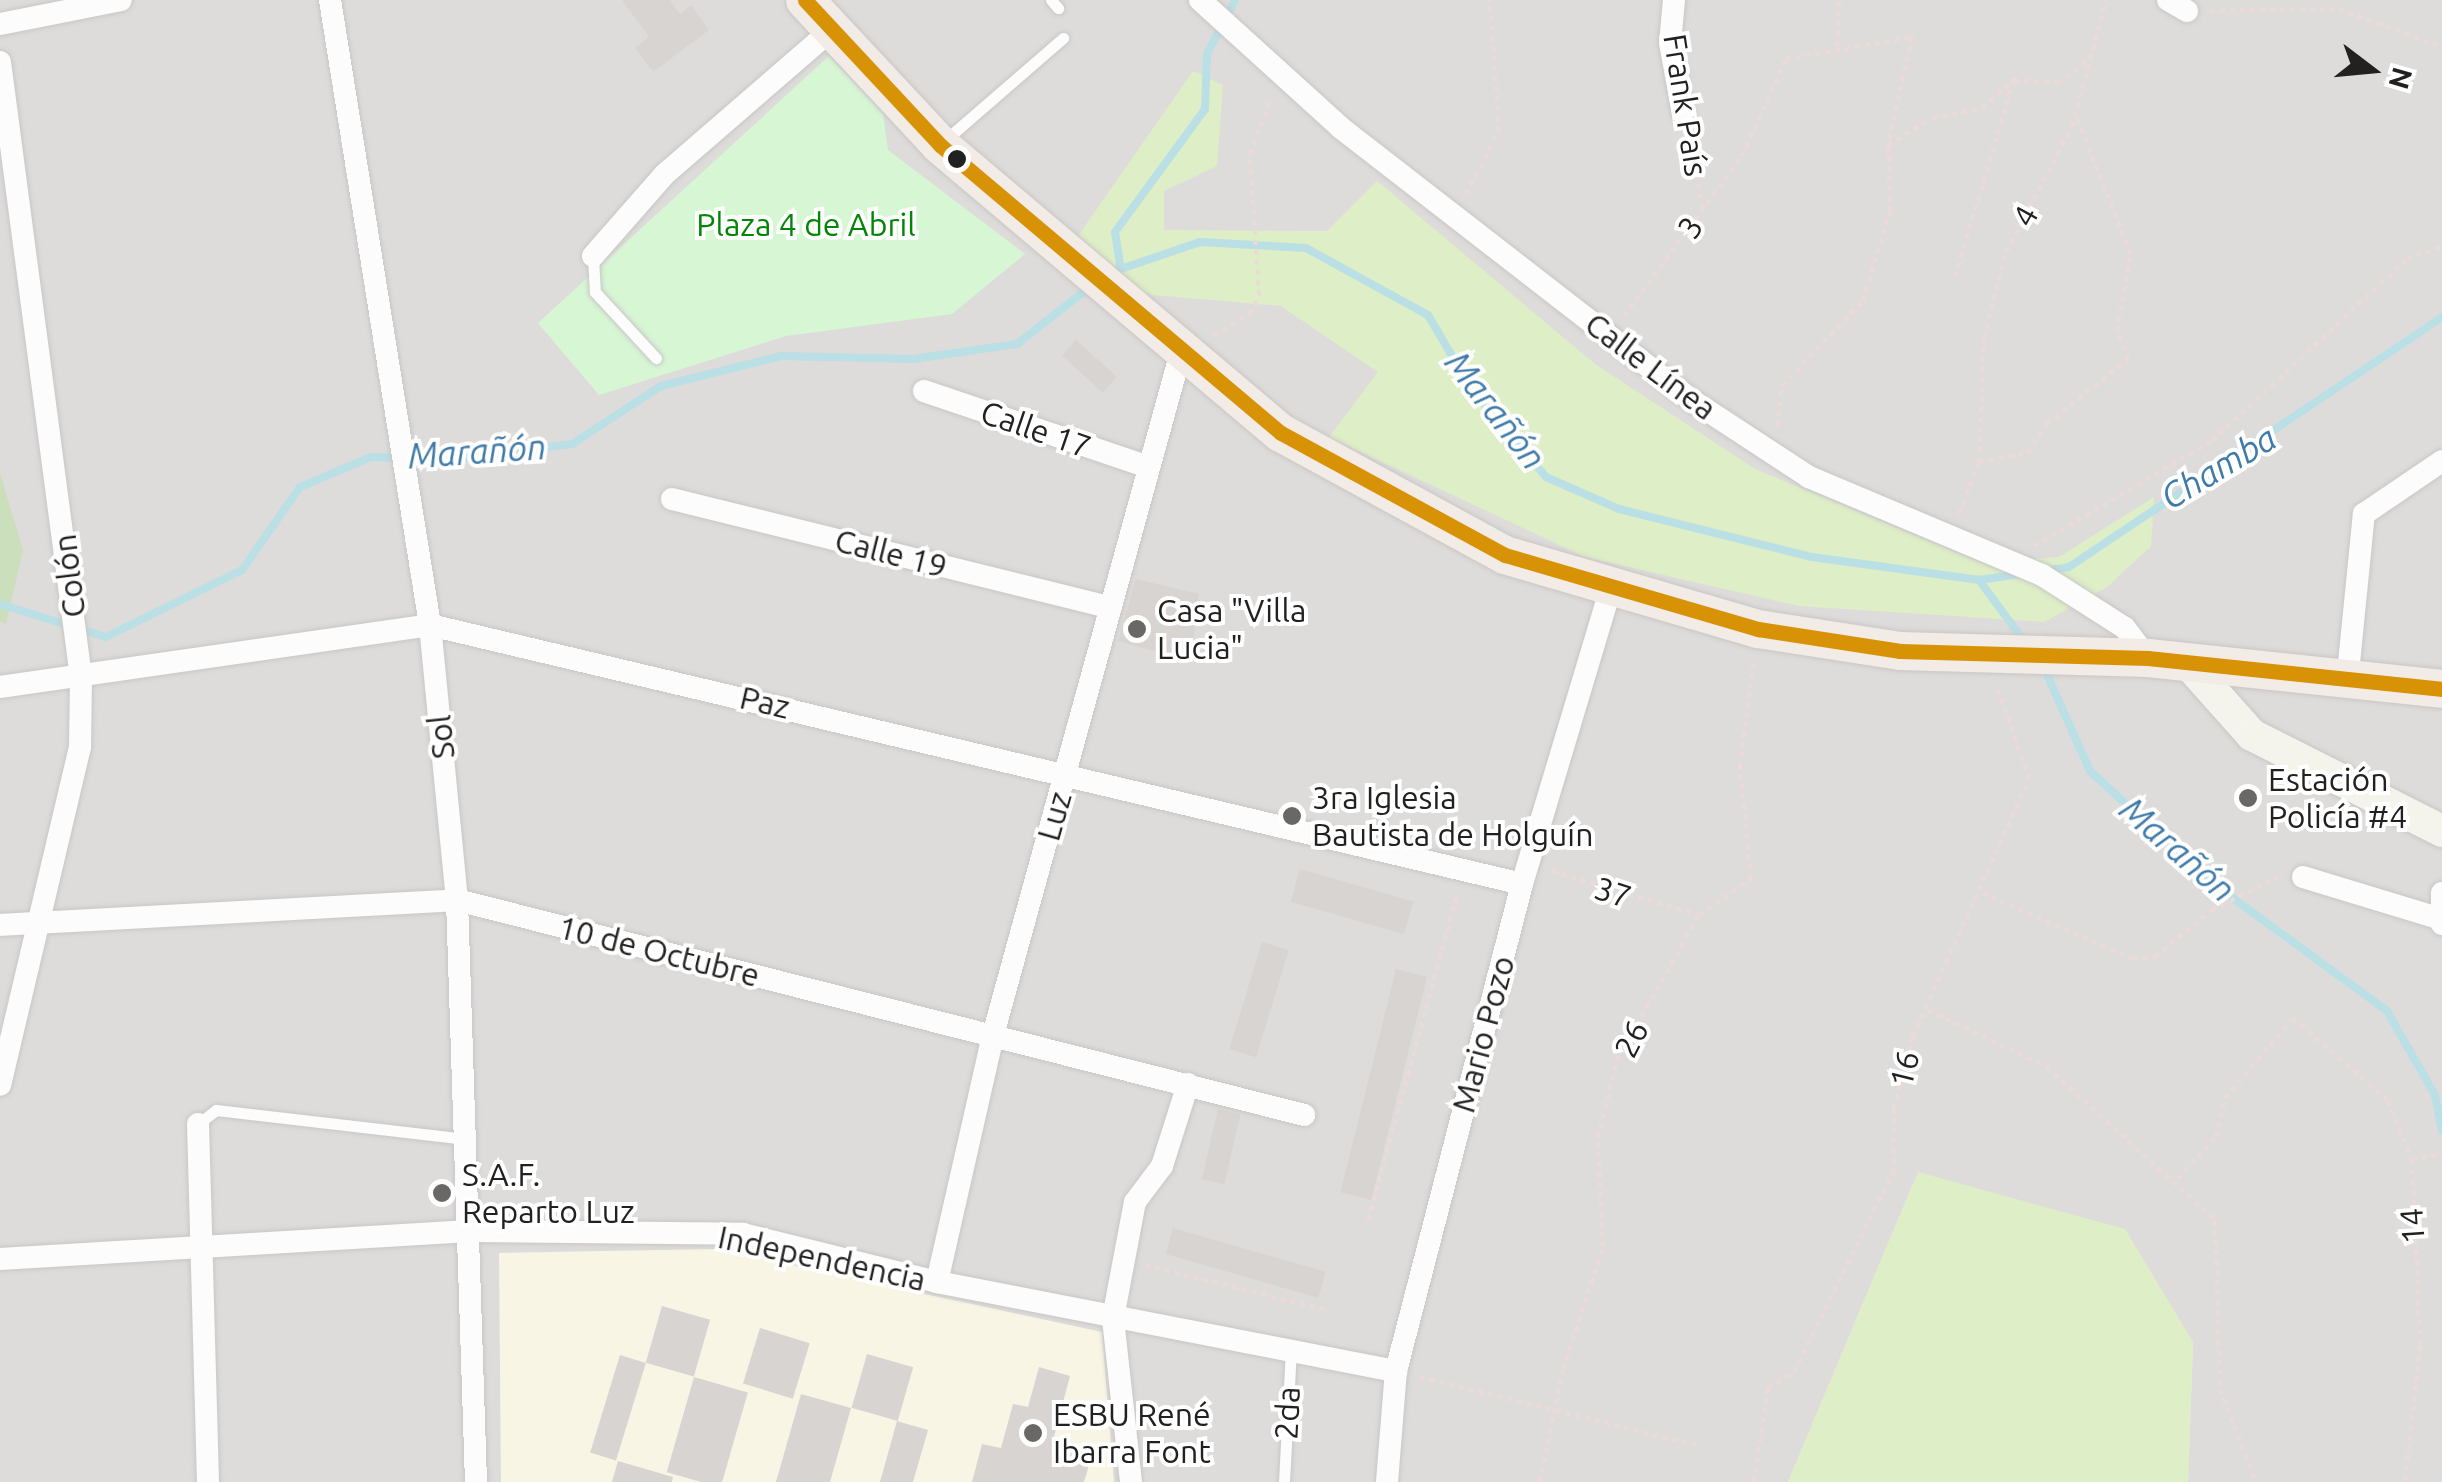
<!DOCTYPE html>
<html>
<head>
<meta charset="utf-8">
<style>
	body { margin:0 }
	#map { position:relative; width:2442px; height:1482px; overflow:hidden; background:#efece9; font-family:Ubuntu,sans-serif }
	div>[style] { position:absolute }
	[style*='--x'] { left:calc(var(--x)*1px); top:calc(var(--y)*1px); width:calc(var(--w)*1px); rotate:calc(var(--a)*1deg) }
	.residential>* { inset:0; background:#dedcdb }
	.education>* { inset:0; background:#f8f5e5 }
	.grass>* { inset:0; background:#deeec6 }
	.forest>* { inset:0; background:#cbdfbc }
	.park>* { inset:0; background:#d6f6d4 }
	.stream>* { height:8px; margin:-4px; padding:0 4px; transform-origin:4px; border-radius:4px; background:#badfe5 }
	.building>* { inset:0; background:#d7d4d2; transform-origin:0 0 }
	.path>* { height:4px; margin-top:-2px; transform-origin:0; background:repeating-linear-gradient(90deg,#ecdad9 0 5px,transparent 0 10px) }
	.roads { filter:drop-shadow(0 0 2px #c8c7c5) drop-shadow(0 0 2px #c8c7c5) }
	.lane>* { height:11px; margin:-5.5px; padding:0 5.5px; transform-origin:5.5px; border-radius:5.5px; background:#fdfcfc }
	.street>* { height:22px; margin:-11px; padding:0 11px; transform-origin:11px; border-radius:11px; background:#fdfcfc }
	.secondary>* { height:32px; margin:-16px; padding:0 16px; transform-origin:16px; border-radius:16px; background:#f5f4ec }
	.primary>* { height:38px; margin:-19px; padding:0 19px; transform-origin:19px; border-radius:19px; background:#f2ebe6 }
	.bus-1>* { height:15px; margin:-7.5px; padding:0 7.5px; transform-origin:7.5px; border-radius:7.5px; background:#d79205 }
	.dots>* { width:28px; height:28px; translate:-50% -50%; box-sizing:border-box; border:5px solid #fff; border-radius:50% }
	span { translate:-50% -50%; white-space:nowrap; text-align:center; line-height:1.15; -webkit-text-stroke:8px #fff; paint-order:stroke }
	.street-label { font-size:32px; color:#212121 }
	.park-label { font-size:32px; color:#038505 }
	.poi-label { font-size:32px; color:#212121 }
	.left { translate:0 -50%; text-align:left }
	.water-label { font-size:35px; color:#3f7ba9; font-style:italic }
	.north { position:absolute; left:2322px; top:20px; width:100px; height:100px; -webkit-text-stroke:8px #fff; paint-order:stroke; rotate:106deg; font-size:28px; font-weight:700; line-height:40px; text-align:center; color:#212121 }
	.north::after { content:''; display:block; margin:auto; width:35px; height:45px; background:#212121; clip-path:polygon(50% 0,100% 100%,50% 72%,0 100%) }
</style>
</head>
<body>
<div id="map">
	<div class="residential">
		<div style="clip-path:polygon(0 0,2442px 0,2442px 1482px,2188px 1482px,2193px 1342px,1918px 1172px,1788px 1482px,0 1482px)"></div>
	</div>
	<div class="education">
		<div style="clip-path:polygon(716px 1249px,1102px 1332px,1114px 1482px,501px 1482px,499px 1253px)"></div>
	</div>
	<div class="grass">
		<div style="clip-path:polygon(1193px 71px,1223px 85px,1217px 166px,1164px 191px,1164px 230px,1327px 231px,1377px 181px,1595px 364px,1755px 469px,1981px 563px,2059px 557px,2154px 497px,2151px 546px,2107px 587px,2044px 622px,1799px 606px,1585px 557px,1329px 437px,1378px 372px,1281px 306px,1142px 294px,1078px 236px)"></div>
		<div style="clip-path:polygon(1918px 1172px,2125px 1229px,2193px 1342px,2188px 1482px,1788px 1482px)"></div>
	</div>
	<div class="forest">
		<div style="clip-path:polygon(0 473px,23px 550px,6px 624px,0 621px)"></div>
	</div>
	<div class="park">
		<div style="clip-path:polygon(829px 56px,883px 114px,888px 150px,1025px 254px,952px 314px,786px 336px,599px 395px,538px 323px)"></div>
	</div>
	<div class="stream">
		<div style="--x:1120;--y:264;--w:32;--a:-99"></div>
		<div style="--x:1115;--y:232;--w:152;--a:-53.8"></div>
		<div style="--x:1205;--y:109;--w:55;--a:-87.9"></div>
		<div style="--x:1207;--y:54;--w:61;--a:-62.6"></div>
		<div style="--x:1106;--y:274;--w:99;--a:-18.8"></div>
		<div style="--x:1200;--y:242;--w:106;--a:3.2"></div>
		<div style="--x:1306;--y:248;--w:139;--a:28.8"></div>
		<div style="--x:1428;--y:315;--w:89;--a:59.7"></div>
		<div style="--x:1473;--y:392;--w:112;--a:49.3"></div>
		<div style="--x:1546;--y:477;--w:80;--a:23.7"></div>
		<div style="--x:1619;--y:509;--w:199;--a:14"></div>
		<div style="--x:1812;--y:557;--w:169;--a:7.8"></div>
		<div style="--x:1979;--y:580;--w:42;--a:-8.1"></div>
		<div style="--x:2044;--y:571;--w:25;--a:-9"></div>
		<div style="--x:2069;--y:567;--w:449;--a:-33.8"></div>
		<div style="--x:1979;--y:580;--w:76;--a:53.6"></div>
		<div style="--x:0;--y:604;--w:111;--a:17.3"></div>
		<div style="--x:106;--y:637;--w:152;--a:-26.2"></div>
		<div style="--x:242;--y:570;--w:101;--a:-55.1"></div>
		<div style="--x:300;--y:487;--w:77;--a:-22.9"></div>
		<div style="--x:371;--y:457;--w:78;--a:2.2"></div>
		<div style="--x:449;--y:460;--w:124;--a:-7.4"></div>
		<div style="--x:572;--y:444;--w:106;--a:-33.1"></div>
		<div style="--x:661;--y:386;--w:124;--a:-14"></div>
		<div style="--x:781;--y:356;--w:132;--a:1.3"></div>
		<div style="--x:913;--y:359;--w:105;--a:-8.2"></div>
		<div style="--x:1017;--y:344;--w:94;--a:-38.1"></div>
		<div style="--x:2044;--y:668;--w:113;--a:65.9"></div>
		<div style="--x:2090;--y:771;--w:164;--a:42.5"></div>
		<div style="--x:2211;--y:882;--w:218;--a:36.2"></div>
		<div style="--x:2387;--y:1011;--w:97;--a:60.3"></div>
		<div style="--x:2435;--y:1095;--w:36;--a:79"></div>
	</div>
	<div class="building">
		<div style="clip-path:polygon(622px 0,670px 0,680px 14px,691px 5px,709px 30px,653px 72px,635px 48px,649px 37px)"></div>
		<div style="left:1076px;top:340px;width:55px;height:21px;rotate:42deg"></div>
		<div style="clip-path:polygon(1136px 579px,1199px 594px,1190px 661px,1118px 641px)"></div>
		<div style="left:1300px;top:869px;width:118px;height:34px;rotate:16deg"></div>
		<div style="left:1262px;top:942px;width:28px;height:112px;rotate:17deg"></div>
		<div style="left:1396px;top:969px;width:32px;height:230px;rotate:14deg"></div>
		<div style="left:1218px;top:1109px;width:23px;height:72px;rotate:13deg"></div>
		<div style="left:1173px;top:1228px;width:159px;height:27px;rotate:16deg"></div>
		<div style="left:662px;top:1306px;width:50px;height:59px;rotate:16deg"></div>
		<div style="left:760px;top:1328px;width:52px;height:58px;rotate:17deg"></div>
		<div style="left:867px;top:1354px;width:48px;height:56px;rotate:16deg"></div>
		<div style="left:620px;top:1355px;width:27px;height:102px;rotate:17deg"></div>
		<div style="clip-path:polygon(1039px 1367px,1070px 1376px,1052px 1444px,1092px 1455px,1084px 1482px,972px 1482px,982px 1444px,1001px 1448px,1013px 1404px,1028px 1407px)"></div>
		<div style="left:694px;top:1377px;width:56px;height:99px;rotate:16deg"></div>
		<div style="clip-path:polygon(801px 1394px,851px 1408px,830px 1482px,776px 1482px)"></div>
		<div style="clip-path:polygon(897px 1421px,928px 1430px,913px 1482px,880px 1482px)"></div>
		<div style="clip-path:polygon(618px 1461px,673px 1477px,672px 1482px,612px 1482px)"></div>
	</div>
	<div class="path">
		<div style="--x:2210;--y:11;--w:129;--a:-0.9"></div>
		<div style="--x:2339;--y:9;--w:110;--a:20.3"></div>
		<div style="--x:1837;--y:46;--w:46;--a:-87.5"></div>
		<div style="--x:1688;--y:135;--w:76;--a:78.5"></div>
		<div style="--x:1466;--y:194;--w:71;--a:-62.4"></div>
		<div style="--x:1499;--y:131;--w:131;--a:-93.9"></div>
		<div style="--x:1955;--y:277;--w:206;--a:-73.3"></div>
		<div style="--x:2014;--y:80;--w:44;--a:3.9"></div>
		<div style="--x:2058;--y:83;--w:38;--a:-37"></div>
		<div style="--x:1624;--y:316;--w:199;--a:-53.6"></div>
		<div style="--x:1742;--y:156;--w:107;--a:-65.6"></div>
		<div style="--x:1786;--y:59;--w:128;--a:-9.9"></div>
		<div style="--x:1912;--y:37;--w:111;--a:102.5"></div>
		<div style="--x:1214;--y:336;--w:42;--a:-31.4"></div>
		<div style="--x:1250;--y:314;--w:21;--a:-65"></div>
		<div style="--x:1259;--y:295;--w:141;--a:-93.7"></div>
		<div style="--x:1250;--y:154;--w:60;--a:-69.4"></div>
		<div style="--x:1777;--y:426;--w:40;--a:-82.9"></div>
		<div style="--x:1782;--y:386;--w:117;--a:-46.4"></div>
		<div style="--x:1863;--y:301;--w:94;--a:-73.3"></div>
		<div style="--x:1890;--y:211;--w:66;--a:-91.7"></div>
		<div style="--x:1888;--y:145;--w:52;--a:-31"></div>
		<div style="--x:1933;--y:118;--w:50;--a:-11.5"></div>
		<div style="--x:1982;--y:108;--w:43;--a:-41.2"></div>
		<div style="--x:1979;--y:462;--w:50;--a:-10.4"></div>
		<div style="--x:2028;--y:453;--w:35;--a:-57"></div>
		<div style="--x:2047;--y:424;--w:104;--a:-38.7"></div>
		<div style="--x:2128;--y:359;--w:30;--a:-111"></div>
		<div style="--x:2117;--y:331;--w:78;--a:-79.7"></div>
		<div style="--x:2131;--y:254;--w:151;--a:-111.8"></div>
		<div style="--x:1959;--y:514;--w:56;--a:-69"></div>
		<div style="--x:1979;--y:462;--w:124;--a:-87.7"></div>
		<div style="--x:1984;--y:338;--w:89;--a:-75.7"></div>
		<div style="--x:2006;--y:252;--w:141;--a:-62.2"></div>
		<div style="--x:2072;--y:127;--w:131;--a:-75"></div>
		<div style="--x:2034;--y:546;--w:207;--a:-30.5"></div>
		<div style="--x:2212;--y:441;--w:267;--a:-43"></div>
		<div style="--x:2407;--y:259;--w:37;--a:-19"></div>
		<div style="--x:1552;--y:871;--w:153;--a:16.7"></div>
		<div style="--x:1982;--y:893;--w:165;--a:23.6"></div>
		<div style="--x:2133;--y:959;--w:22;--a:-5"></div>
		<div style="--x:2155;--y:957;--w:74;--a:-39.5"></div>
		<div style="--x:2212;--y:910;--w:74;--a:-26.6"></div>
		<div style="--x:1928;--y:1010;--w:132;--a:25.6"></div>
		<div style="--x:2047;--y:1067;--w:227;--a:42.3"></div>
		<div style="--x:2215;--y:1220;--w:169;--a:88.3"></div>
		<div style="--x:2220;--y:1389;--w:100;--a:68.8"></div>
		<div style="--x:2412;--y:1160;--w:31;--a:-13"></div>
		<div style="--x:2178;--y:1179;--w:57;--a:-47.9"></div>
		<div style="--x:2216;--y:1137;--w:40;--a:-77"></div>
		<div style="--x:2225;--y:1098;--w:105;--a:-49.6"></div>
		<div style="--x:2293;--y:1018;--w:126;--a:41.1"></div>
		<div style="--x:2388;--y:1101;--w:64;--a:67.9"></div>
		<div style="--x:2412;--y:1160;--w:186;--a:87.5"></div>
		<div style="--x:2420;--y:1346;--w:137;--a:96.3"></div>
		<div style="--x:1368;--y:1220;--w:338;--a:-74.7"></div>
		<div style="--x:1145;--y:1265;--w:186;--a:14"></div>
		<div style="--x:1420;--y:1377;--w:291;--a:13.9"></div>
		<div style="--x:1540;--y:1482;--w:115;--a:-78.5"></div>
		<div style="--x:1563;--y:1369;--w:128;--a:-71.8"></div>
		<div style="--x:1603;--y:1247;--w:109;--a:-92.6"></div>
		<div style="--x:1598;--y:1138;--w:80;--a:-76.3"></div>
		<div style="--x:1617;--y:1060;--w:167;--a:-60.5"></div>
		<div style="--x:1699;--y:915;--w:63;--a:-34.7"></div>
		<div style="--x:1751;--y:879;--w:113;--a:-95.6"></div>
		<div style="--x:1740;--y:767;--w:110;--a:-82.7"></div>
		<div style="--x:1754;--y:1482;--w:95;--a:-81.5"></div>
		<div style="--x:1768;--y:1388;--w:31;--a:-32"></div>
		<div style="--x:1794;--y:1372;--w:222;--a:-63.6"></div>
		<div style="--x:1893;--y:1173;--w:64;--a:-89.1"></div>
		<div style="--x:1894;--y:1109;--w:75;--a:-75.4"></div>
		<div style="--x:1913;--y:1036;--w:282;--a:-65.7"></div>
		<div style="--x:2029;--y:779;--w:98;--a:-109"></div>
	</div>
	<div class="roads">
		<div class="lane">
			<div style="--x:1051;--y:0;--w:11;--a:49"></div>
			<div style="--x:943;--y:142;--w:159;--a:-40.9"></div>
			<div style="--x:593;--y:256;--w:36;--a:87"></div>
			<div style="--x:595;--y:292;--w:90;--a:47.3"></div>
			<div style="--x:198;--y:1124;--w:23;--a:-38"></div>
			<div style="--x:216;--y:1110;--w:254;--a:6.6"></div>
			<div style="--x:1284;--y:1482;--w:134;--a:-87"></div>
		</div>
		<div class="street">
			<div style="--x:330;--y:0;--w:633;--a:80.91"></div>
			<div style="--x:430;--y:625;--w:276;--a:84.4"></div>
			<div style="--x:457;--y:900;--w:582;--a:88.13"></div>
			<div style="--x:1200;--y:0;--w:190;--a:42.2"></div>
			<div style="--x:1341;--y:128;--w:449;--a:37.8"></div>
			<div style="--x:1696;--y:403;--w:135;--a:33.2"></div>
			<div style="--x:1809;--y:477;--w:253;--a:22.8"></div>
			<div style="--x:2042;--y:575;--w:98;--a:32.6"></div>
			<div style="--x:2125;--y:628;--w:38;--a:53"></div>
			<div style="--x:1674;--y:0;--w:43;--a:95.3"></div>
			<div style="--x:1670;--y:43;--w:71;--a:79.5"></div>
			<div style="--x:2168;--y:0;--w:22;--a:30"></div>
			<div style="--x:0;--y:24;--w:123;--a:-11.2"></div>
			<div style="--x:0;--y:62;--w:620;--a:82.5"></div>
			<div style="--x:81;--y:677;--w:70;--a:90.8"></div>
			<div style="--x:80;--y:747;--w:347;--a:103.3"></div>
			<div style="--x:593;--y:256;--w:109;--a:-48.7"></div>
			<div style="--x:665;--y:174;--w:220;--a:-40.9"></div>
			<div style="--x:924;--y:391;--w:237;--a:18.7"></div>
			<div style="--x:672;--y:499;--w:450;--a:13.9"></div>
			<div style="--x:2348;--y:673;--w:160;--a:-84.3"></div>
			<div style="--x:2364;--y:514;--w:94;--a:-34.2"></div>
			<div style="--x:0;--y:687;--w:434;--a:-8.2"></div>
			<div style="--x:430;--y:625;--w:1122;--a:13.34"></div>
			<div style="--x:2303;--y:877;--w:141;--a:16.9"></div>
			<div style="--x:2442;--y:893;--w:31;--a:90"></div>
			<div style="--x:0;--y:925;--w:458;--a:-3.1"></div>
			<div style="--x:457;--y:900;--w:874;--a:14.24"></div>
			<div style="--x:198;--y:1124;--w:358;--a:88.4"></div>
			<div style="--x:0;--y:1259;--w:475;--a:-3.4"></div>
			<div style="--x:474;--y:1231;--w:269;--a:0.6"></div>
			<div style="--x:743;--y:1234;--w:200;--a:13.9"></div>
			<div style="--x:937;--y:1282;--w:468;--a:11"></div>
			<div style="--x:937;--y:1282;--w:253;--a:-77.2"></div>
			<div style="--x:993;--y:1035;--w:708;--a:-74.61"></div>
			<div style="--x:1131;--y:1482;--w:165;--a:-96.3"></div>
			<div style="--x:1113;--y:1318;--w:118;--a:-79.3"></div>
			<div style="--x:1135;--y:1202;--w:45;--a:-53.1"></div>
			<div style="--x:1162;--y:1166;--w:86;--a:-72.4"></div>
			<div style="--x:1387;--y:1482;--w:111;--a:-85.4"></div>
			<div style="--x:1396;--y:1371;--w:503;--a:-75.49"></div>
			<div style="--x:1522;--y:884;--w:306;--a:-73.3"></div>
		</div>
		<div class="secondary">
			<div style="--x:2186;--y:661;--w:99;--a:48.3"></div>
			<div style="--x:2252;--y:735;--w:213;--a:26.8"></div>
		</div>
		<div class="primary">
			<div style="--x:805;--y:0;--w:198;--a:47"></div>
			<div style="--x:940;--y:145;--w:446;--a:40.2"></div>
			<div style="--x:1281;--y:433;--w:255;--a:28.6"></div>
			<div style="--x:1505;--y:555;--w:264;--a:16.3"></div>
			<div style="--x:1758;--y:629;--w:144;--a:8.8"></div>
			<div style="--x:1900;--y:651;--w:248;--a:1.6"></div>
			<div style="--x:2148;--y:658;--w:296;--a:6"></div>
		</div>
	</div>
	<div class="bus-1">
		<div style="--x:805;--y:0;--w:198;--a:47"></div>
		<div style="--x:940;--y:145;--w:446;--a:40.2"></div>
		<div style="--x:1281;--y:433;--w:255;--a:28.6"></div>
		<div style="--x:1505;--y:555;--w:264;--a:16.3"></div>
		<div style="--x:1758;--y:629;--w:144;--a:8.8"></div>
		<div style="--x:1900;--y:651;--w:248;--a:1.6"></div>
		<div style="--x:2148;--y:658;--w:296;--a:6"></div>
	</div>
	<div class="dots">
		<div style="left:957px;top:159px;background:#212121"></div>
		<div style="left:1137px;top:629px;background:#696867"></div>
		<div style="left:2248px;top:798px;background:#696867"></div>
		<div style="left:1292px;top:816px;background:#696867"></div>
		<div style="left:442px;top:1193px;background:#696867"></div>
		<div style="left:1033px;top:1433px;background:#696867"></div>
	</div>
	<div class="street-label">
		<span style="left:1686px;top:105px;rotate:81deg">Frank País</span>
		<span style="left:2025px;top:216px;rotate:-61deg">4</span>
		<span style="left:1690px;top:227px;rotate:-54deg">3</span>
		<span style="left:1651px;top:366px;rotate:37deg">Calle Línea</span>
		<span style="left:1036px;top:429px;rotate:19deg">Calle 17</span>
		<span style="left:891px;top:553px;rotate:14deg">Calle 19</span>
		<span style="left:69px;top:576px;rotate:-97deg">Colón</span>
		<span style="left:765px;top:702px;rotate:13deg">Paz</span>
		<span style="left:441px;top:737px;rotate:-96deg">Sol</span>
		<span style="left:1054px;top:816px;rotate:-74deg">Luz</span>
		<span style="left:1613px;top:892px;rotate:18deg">37</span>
		<span style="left:659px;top:951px;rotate:14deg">10 de Octubre</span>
		<span style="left:1483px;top:1034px;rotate:-75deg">Mario Pozo</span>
		<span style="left:1631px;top:1039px;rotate:-63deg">26</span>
		<span style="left:1904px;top:1069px;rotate:-76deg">16</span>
		<span style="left:2412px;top:1226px;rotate:-94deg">14</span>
		<span style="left:822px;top:1258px;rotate:12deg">Independencia</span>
		<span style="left:1287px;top:1413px;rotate:-87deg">2da</span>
	</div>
	<div class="park-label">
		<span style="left:806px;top:224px">Plaza 4 de Abril</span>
	</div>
	<div class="poi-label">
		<span class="left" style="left:1157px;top:629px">Casa "Villa<br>Lucia"</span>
		<span class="left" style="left:2268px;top:798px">Estación<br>Policía #4</span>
		<span class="left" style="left:1312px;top:816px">3ra Iglesia<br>Bautista de Holguín</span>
		<span class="left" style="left:462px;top:1193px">S.A.F.<br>Reparto Luz</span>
		<span class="left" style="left:1053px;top:1433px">ESBU René<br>Ibarra Font</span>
	</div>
	<div class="water-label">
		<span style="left:1496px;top:410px;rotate:52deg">Marañón</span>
		<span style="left:477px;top:451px;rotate:-4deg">Marañón</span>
		<span style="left:2218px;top:467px;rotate:-31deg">Chamba</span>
		<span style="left:2178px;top:849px;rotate:41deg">Marañón</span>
	</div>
	<div class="north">N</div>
</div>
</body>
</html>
